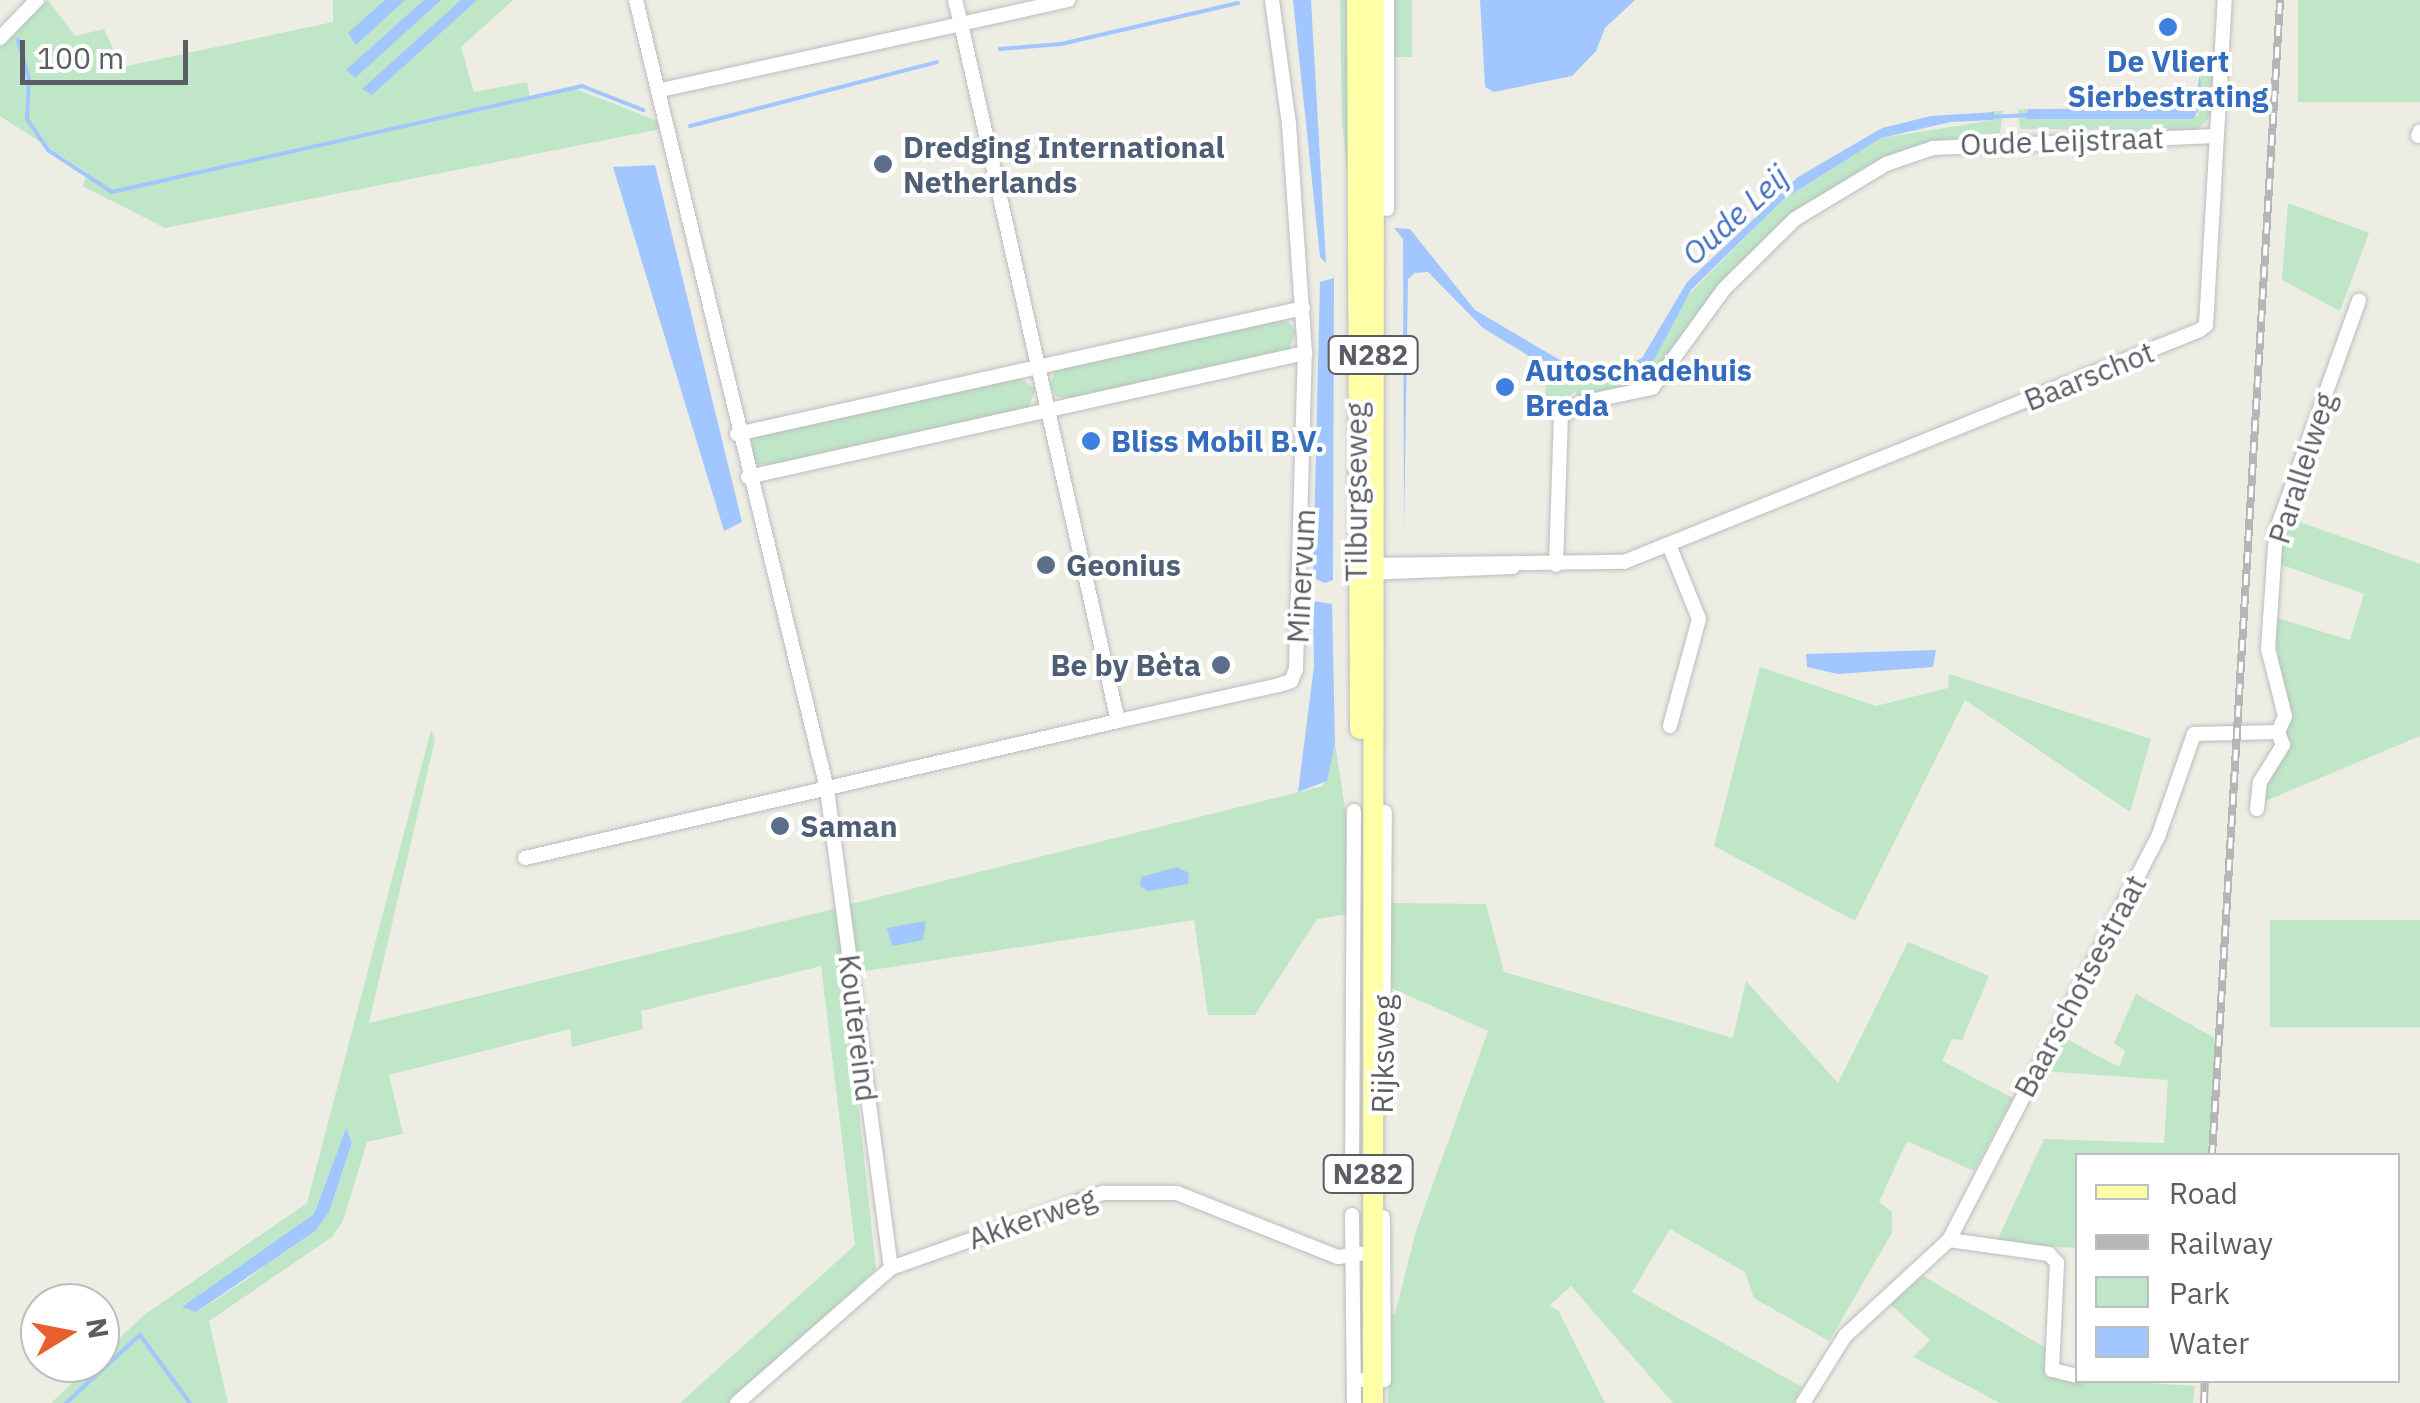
<!DOCTYPE html>
<html>
<head>
<meta charset="utf-8">
<style>
	body { margin:0 }
	#map { position:relative; width:2420px; height:1403px; overflow:hidden; background:#eeede3; font-family:"IBM Plex Sans",sans-serif }
	div>[style] { position:absolute }
	[style*='--x'] { left:calc(var(--x)*1px); top:calc(var(--y)*1px); width:calc(var(--w)*1px); rotate:calc(var(--a)*1deg) }
	.green>* { inset:0; background:#bfe6c6; transform-origin:0 0 }
	.water>* { inset:0; background:#a2c6ff }
	.stream>* { height:4px; margin:-2px; padding:0 2px; transform-origin:2px; border-radius:2px; background:#a2c6ff }
	.roads { filter:drop-shadow(0 0 2px #bbbcc2) drop-shadow(0 0 2px #bbbcc2) }
	.minor>* { height:14px; margin:-7px; padding:0 7px; transform-origin:7px; border-radius:7px; background:#fff }
	.primary>* { height:20px; margin:-10px; padding:0 10px; transform-origin:10px; border-radius:10px; background:#feffa7 }
	.rail>* { height:8px; margin-top:-4px; transform-origin:0; background:repeating-linear-gradient(90deg,#fff 0 11px,#b6b6b7 0 22px); box-sizing:border-box; border-block:2px solid #b6b6b7 }
	.dots>* { width:28px; height:28px; translate:-50% -50%; box-sizing:border-box; border:5px solid #fff; border-radius:50% }
	span { translate:-50% -50%; white-space:nowrap; text-align:center; line-height:1.15; -webkit-text-stroke:8px #fff; paint-order:stroke }
	.shield-label span { padding:2px 8px; background:#fff; border:2px solid; border-radius:8px; -webkit-text-stroke-width:0 }
	.shield-label { font-size:28px; color:#5b5d64; font-weight:700 }
	.shop-label { font-size:30px; color:#366cbe; font-weight:700 }
	.left { translate:0 -50%; text-align:left }
	.street-label { font-size:30px; color:#5b5d64 }
	.service-label { font-size:30px; color:#4e5e75; font-weight:700 }
	.right { translate:-100% -50%; text-align:right }
	.water-label { font-size:32px; color:#446cc3; font-style:italic }
	.legend { position:absolute; left:2075px; top:1153px; width:325px; height:230px; box-sizing:border-box; background:#fff; border:2px solid #bdbec1; margin:0; padding:12px 18px; list-style:none; font-size:30px; color:#5b5d64 }
	.legend li { display:flex; align-items:center; gap:20px; height:50px }
	.legend b { width:50px; border:2px solid #bdbec1 }
	.north { position:absolute; left:20px; top:1283px; width:100px; height:100px; box-sizing:border-box; background:#fff; border:2px solid #bdbec1; border-radius:50%; rotate:80deg; font-size:28px; font-weight:700; line-height:40px; text-align:center; color:#5b5d64 }
	.north::after { content:''; display:block; margin:auto; width:35px; height:45px; background:#ea5d2d; clip-path:polygon(50% 0,100% 100%,50% 72%,0 100%) }
	.scale { position:absolute; left:20px; top:40px; width:168px; height:45px; box-sizing:border-box; border:5px solid #5b5d64; border-top:0; padding-left:12px; font-size:30px; line-height:35px; white-space:nowrap; color:#5b5d64; -webkit-text-stroke:8px #fff; paint-order:stroke }
</style>
</head>
<body>
<div id="map">
	<div class="green">
		<div style="clip-path:polygon(48px 0,75px 36px,104px 29px,122px 67px,333px 22px,333px 0,513px 0,461px 47px,474px 92px,527px 82px,530px 98px,576px 89px,660px 122px,661px 129px,165px 228px,82px 186px,88px 173px,0 116px,0 47px)"></div>
		<div style="clip-path:polygon(1340px 0,1351px 0,1349px 189px,1342px 118px)"></div>
		<div style="left:1393px;top:0;width:19px;height:57px"></div>
		<div style="left:2298px;top:0;width:122px;height:102px"></div>
		<div style="clip-path:polygon(2201px 68px,2215px 72px,2212px 116px,2196px 130px,2020px 129px,2018px 110px,2028px 109px,2026px 119px,2198px 116px)"></div>
		<div style="clip-path:polygon(1991px 111px,2003px 111px,2000px 133px,1941px 140px,1868px 165px,1778px 225px,1727px 276px,1649px 382px,1580px 397px,1575px 392px,1545px 411px,1546px 367px,1591px 382px,1645px 369px,1687px 296px,1784px 199px,1881px 138px,1994px 120px)"></div>
		<div style="clip-path:polygon(2288px 203px,2369px 233px,2340px 311px,2282px 280px)"></div>
		<div style="clip-path:polygon(1273px 320px,1287px 321px,1296px 331px,1289px 350px,1076px 399px,1056px 397px,1050px 385px,1055px 370px)"></div>
		<div style="clip-path:polygon(1020px 378px,1036px 389px,1028px 408px,775px 465px,756px 464px,749px 452px,754px 437px)"></div>
		<div style="clip-path:polygon(2288px 518px,2420px 564px,2420px 736px,2263px 802px,2264px 785px,2288px 751px,2274px 617px,2350px 640px,2364px 594px,2277px 563px)"></div>
		<div style="clip-path:polygon(1760px 667px,1876px 706px,1948px 688px,1949px 674px,2151px 739px,2130px 812px,1965px 700px,1855px 921px,1714px 846px)"></div>
		<div style="clip-path:polygon(evenodd,431px 730px,435px 739px,369px 1023px,837px 908px,876px 1269px,730px 1403px,680px 1403px,855px 1245px,821px 966px,641px 1011px,643px 1029px,572px 1047px,570px 1029px,389px 1075px,403px 1134px,367px 1142px,343px 1221px,332px 1237px,209px 1321px,228px 1403px,51px 1403px,144px 1315px,307px 1203px,431px 730px,346px 1128px,352px 1144px,329px 1212px,249px 1278px,197px 1312px,183px 1307px,314px 1214px,346px 1128px)"></div>
		<div style="clip-path:polygon(1335px 743px,1346px 814px,1347px 914px,1317px 919px,1255px 1015px,1208px 1015px,1194px 920px,859px 972px,847px 905px,1323px 786px)"></div>
		<div style="clip-path:polygon(1390px 903px,1486px 904px,1504px 972px,1733px 1038px,1746px 981px,1838px 1083px,1908px 942px,1989px 976px,1962px 1040px,1952px 1039px,1942px 1061px,2013px 1098px,1974px 1171px,1907px 1141px,1879px 1202px,1892px 1212px,1892px 1233px,1829px 1341px,1754px 1298px,1745px 1272px,1670px 1229px,1632px 1292px,1802px 1387px,1794px 1403px,1673px 1403px,1571px 1286px,1549px 1306px,1558px 1310px,1605px 1403px,1388px 1403px,1389px 1315px,1395px 1314px,1416px 1231px,1488px 1031px,1389px 987px)"></div>
		<div style="left:2270px;top:920px;width:150px;height:107px"></div>
		<div style="clip-path:polygon(2136px 994px,2220px 1041px,2213px 1155px,2078px 1156px,2077px 1248px,1996px 1243px,2044px 1139px,2164px 1143px,2168px 1080px,2043px 1071px,2061px 1036px,2119px 1067px,2125px 1051px,2114px 1043px)"></div>
		<div style="clip-path:polygon(1923px 1276px,2046px 1348px,2045px 1376px,2195px 1386px,2193px 1403px,2000px 1403px,1913px 1357px,1930px 1340px,1890px 1304px)"></div>
	</div>
	<div class="water">
		<div style="clip-path:polygon(385px 0,405px 0,356px 45px,348px 33px)"></div>
		<div style="clip-path:polygon(424px 0,441px 0,355px 78px,346px 70px)"></div>
		<div style="clip-path:polygon(461px 0,477px 0,372px 95px,362px 89px)"></div>
		<div style="clip-path:polygon(1293px 0,1311px 0,1326px 263px,1320px 257px)"></div>
		<div style="clip-path:polygon(1480px 0,1635px 0,1605px 28px,1596px 51px,1572px 76px,1494px 92px,1485px 87px)"></div>
		<div style="clip-path:polygon(2200px 74px,2202px 104px,2193px 119px,2026px 119px,2028px 109px,2194px 108px)"></div>
		<div style="clip-path:polygon(1994px 112px,1994px 120px,1951px 122px,1881px 138px,1784px 199px,1691px 290px,1654px 360px,1630px 376px,1591px 382px,1558px 374px,1483px 328px,1428px 272px,1415px 273px,1408px 279px,1404px 531px,1403px 239px,1394px 228px,1410px 229px,1475px 310px,1570px 366px,1614px 371px,1642px 358px,1687px 282px,1798px 177px,1882px 128px,1931px 116px)"></div>
		<div style="clip-path:polygon(655px 165px,742px 522px,724px 531px,613px 167px)"></div>
		<div style="clip-path:polygon(1334px 278px,1333px 580px,1325px 583px,1313px 578px,1320px 282px)"></div>
		<div style="clip-path:polygon(1313px 601px,1332px 604px,1335px 743px,1327px 781px,1298px 792px,1314px 666px)"></div>
		<div style="clip-path:polygon(1936px 650px,1933px 667px,1838px 674px,1807px 667px,1806px 654px)"></div>
		<div style="clip-path:polygon(1177px 867px,1189px 873px,1188px 884px,1148px 891px,1140px 886px,1141px 877px)"></div>
		<div style="clip-path:polygon(926px 921px,923px 940px,892px 946px,887px 928px)"></div>
		<div style="clip-path:polygon(346px 1128px,352px 1143px,329px 1212px,315px 1231px,196px 1312px,182px 1307px,314px 1214px)"></div>
	</div>
	<div class="stream">
		<div style="--x:18;--y:40;--w:41;--a:74.2"></div>
		<div style="--x:29;--y:79;--w:40;--a:92.9"></div>
		<div style="--x:27;--y:119;--w:37;--a:56"></div>
		<div style="--x:48;--y:150;--w:77;--a:33.3"></div>
		<div style="--x:112;--y:192;--w:482;--a:-12.7"></div>
		<div style="--x:582;--y:86;--w:66;--a:21.5"></div>
		<div style="--x:1000;--y:49;--w:61;--a:-4.7"></div>
		<div style="--x:1061;--y:44;--w:182;--a:-13"></div>
		<div style="--x:1990;--y:117;--w:41;--a:-2.8"></div>
		<div style="--x:690;--y:126;--w:255;--a:-14.5"></div>
		<div style="--x:66;--y:1403;--w:100;--a:-42.6"></div>
		<div style="--x:140;--y:1335;--w:84;--a:53.7"></div>
	</div>
	<div class="roads">
		<div class="minor">
			<div style="--x:636;--y:0;--w:812;--a:76.39"></div>
			<div style="--x:827;--y:789;--w:483;--a:82.4"></div>
			<div style="--x:955;--y:0;--w:25;--a:76"></div>
			<div style="--x:961;--y:24;--w:110;--a:-12.6"></div>
			<div style="--x:0;--y:38;--w:53;--a:-45.8"></div>
			<div style="--x:661;--y:90;--w:307;--a:-12.4"></div>
			<div style="--x:961;--y:24;--w:714;--a:77.31"></div>
			<div style="--x:1118;--y:721;--w:165;--a:-12.6"></div>
			<div style="--x:1279;--y:685;--w:13;--a:-18"></div>
			<div style="--x:1291;--y:681;--w:13;--a:-67"></div>
			<div style="--x:1296;--y:669;--w:316;--a:-88.4"></div>
			<div style="--x:1305;--y:353;--w:230;--a:-94"></div>
			<div style="--x:1289;--y:124;--w:125;--a:-97.8"></div>
			<div style="--x:2418;--y:136;--w:5;--a:-68"></div>
			<div style="--x:1387;--y:209;--w:209;--a:-90"></div>
			<div style="--x:737;--y:434;--w:580;--a:-12.55"></div>
			<div style="--x:748;--y:477;--w:571;--a:-12.55"></div>
			<div style="--x:1669;--y:545;--w:80;--a:67.9"></div>
			<div style="--x:1699;--y:619;--w:111;--a:105.2"></div>
			<div style="--x:1366;--y:565;--w:258;--a:-0.7"></div>
			<div style="--x:1624;--y:562;--w:621;--a:-21.94"></div>
			<div style="--x:2200;--y:330;--w:8;--a:-40"></div>
			<div style="--x:2206;--y:325;--w:326;--a:-86.7"></div>
			<div style="--x:1556;--y:565;--w:148;--a:-88.1"></div>
			<div style="--x:1561;--y:417;--w:24;--a:-36"></div>
			<div style="--x:1580;--y:403;--w:74;--a:-11.8"></div>
			<div style="--x:1652;--y:388;--w:122;--a:-54"></div>
			<div style="--x:1724;--y:289;--w:100;--a:-44.6"></div>
			<div style="--x:1795;--y:219;--w:106;--a:-31.1"></div>
			<div style="--x:1886;--y:164;--w:50;--a:-18.8"></div>
			<div style="--x:1933;--y:148;--w:283;--a:-2.4"></div>
			<div style="--x:1366;--y:573;--w:147;--a:-2.3"></div>
			<div style="--x:2257;--y:809;--w:27;--a:-84"></div>
			<div style="--x:2260;--y:782;--w:44;--a:-58.1"></div>
			<div style="--x:2283;--y:745;--w:14;--a:-111"></div>
			<div style="--x:2278;--y:732;--w:17;--a:-66"></div>
			<div style="--x:2285;--y:716;--w:69;--a:-104.2"></div>
			<div style="--x:2268;--y:649;--w:118;--a:-86.1"></div>
			<div style="--x:2276;--y:531;--w:245;--a:-70.2"></div>
			<div style="--x:525;--y:858;--w:609;--a:-13.01"></div>
			<div style="--x:1383;--y:1076;--w:264;--a:-89.6"></div>
			<div style="--x:1352;--y:1184;--w:373;--a:-89.7"></div>
			<div style="--x:1352;--y:1215;--w:188;--a:89.4"></div>
			<div style="--x:1949;--y:1240;--w:101;--a:8"></div>
			<div style="--x:2049;--y:1254;--w:12;--a:48"></div>
			<div style="--x:2057;--y:1263;--w:107;--a:92.7"></div>
			<div style="--x:2052;--y:1370;--w:27;--a:13"></div>
			<div style="--x:1362;--y:1380;--w:22;--a:0"></div>
			<div style="--x:1384;--y:1380;--w:163;--a:-90.4"></div>
			<div style="--x:737;--y:1403;--w:205;--a:-41.2"></div>
			<div style="--x:891;--y:1268;--w:225;--a:-19.5"></div>
			<div style="--x:1103;--y:1193;--w:74;--a:0"></div>
			<div style="--x:1177;--y:1193;--w:173;--a:21.7"></div>
			<div style="--x:1338;--y:1257;--w:30;--a:-8"></div>
			<div style="--x:1803;--y:1403;--w:79;--a:-57.9"></div>
			<div style="--x:1845;--y:1336;--w:142;--a:-42.7"></div>
			<div style="--x:1949;--y:1240;--w:454;--a:-62.6"></div>
			<div style="--x:2158;--y:837;--w:109;--a:-70.7"></div>
			<div style="--x:2194;--y:734;--w:84;--a:-1.4"></div>
		</div>
		<div class="primary">
			<div style="--x:1357;--y:0;--w:729;--a:89.76"></div>
			<div style="--x:1373;--y:1403;--w:1403;--a:-89.96"></div>
		</div>
	</div>
	<div class="rail">
		<div style="--x:2212;--y:1156;--w:1158;--a:-86.63"></div>
		<div style="--x:2204;--y:1403;--w:23;--a:-88"></div>
	</div>
	<div class="dots">
		<div style="left:2168px;top:27px;background:#3f7fe0"></div>
		<div style="left:883px;top:164px;background:#5c6f8a"></div>
		<div style="left:1505px;top:387px;background:#3f7fe0"></div>
		<div style="left:1091px;top:441px;background:#3f7fe0"></div>
		<div style="left:1046px;top:565px;background:#5c6f8a"></div>
		<div style="left:1221px;top:665px;background:#5c6f8a"></div>
		<div style="left:780px;top:826px;background:#5c6f8a"></div>
	</div>
	<div class="shield-label">
		<span style="left:1373px;top:355px">N282</span>
		<span style="left:1368px;top:1174px">N282</span>
	</div>
	<div class="shop-label">
		<span style="left:2168px;top:78px">De Vliert<br>Sierbestrating</span>
		<span class="left" style="left:1525px;top:387px">Autoschadehuis<br>Breda</span>
		<span class="left" style="left:1111px;top:441px">Bliss Mobil B.V.</span>
	</div>
	<div class="street-label">
		<span style="left:2062px;top:141px;rotate:-2deg">Oude Leijstraat</span>
		<span style="left:2089px;top:376px;rotate:-22deg">Baarschot</span>
		<span style="left:2302px;top:468px;rotate:-72deg">Parallelweg</span>
		<span style="left:1356px;top:492px;rotate:-90deg">Tilburgseweg</span>
		<span style="left:1301px;top:576px;rotate:-87deg">Minervum</span>
		<span style="left:2080px;top:986px;rotate:-62deg">Baarschotsestraat</span>
		<span style="left:858px;top:1028px;rotate:83deg">Koutereind</span>
		<span style="left:1383px;top:1054px;rotate:-89deg">Rijksweg</span>
		<span style="left:1032px;top:1218px;rotate:-19deg">Akkerweg</span>
	</div>
	<div class="service-label">
		<span class="left" style="left:903px;top:164px">Dredging International<br>Netherlands</span>
		<span class="left" style="left:1066px;top:565px">Geonius</span>
		<span class="right" style="left:1201px;top:665px">Be by Bèta</span>
		<span class="left" style="left:800px;top:826px">Saman</span>
	</div>
	<div class="water-label">
		<span style="left:1735px;top:215px;rotate:-42deg">Oude Leij</span>
	</div>
	<ul class="legend">
	<li><b style="height:12px;background:#feffa7"></b>Road</li>
	<li><b style="height:12px;background:#b6b6b7"></b>Railway</li>
	<li><b style="height:28px;background:#bfe6c6"></b>Park</li>
	<li><b style="height:28px;background:#a2c6ff"></b>Water</li>
	</ul>
	<div class="north">N</div>
	<div class="scale">100 m</div>
</div>
</body>
</html>
